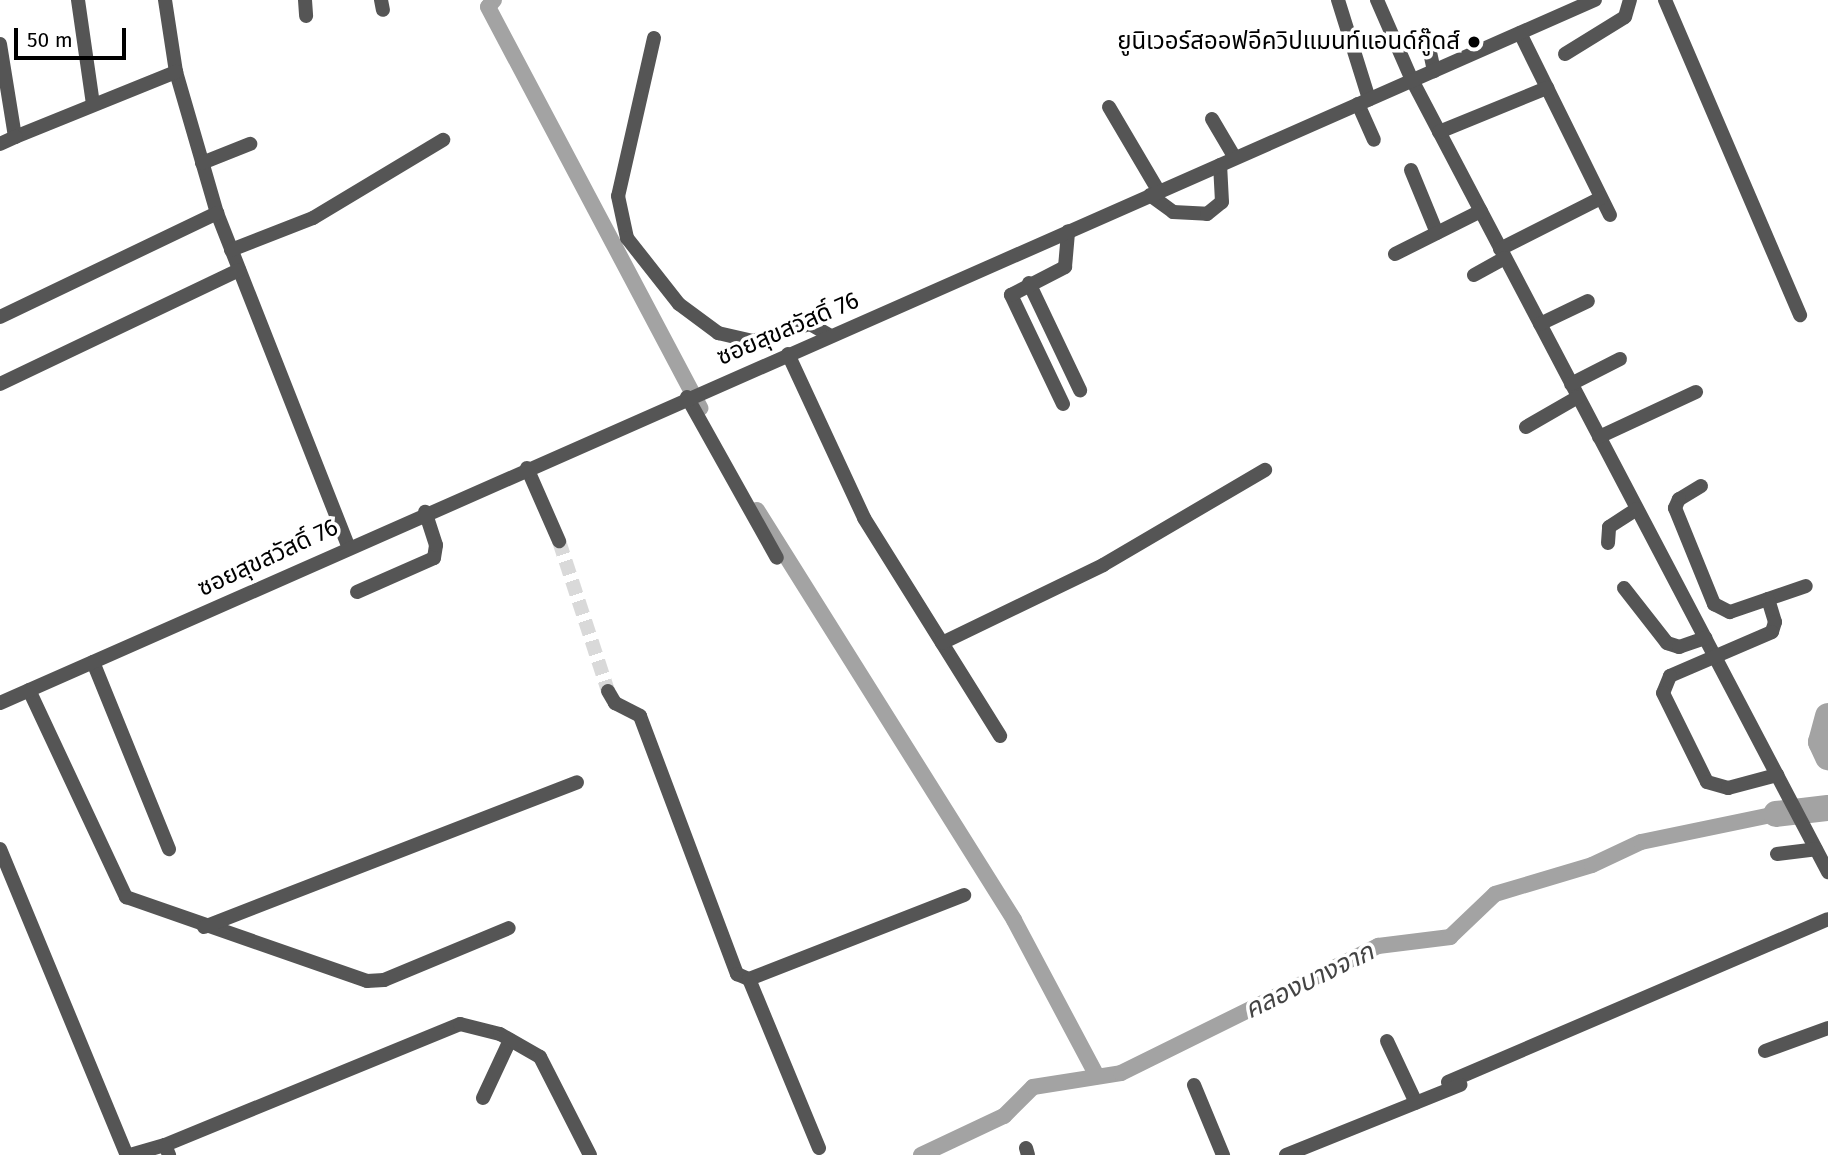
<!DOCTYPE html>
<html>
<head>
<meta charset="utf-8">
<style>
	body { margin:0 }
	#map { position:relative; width:1828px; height:1155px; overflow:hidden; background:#fff; font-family:"Fira Sans","Noto Sans Thai",sans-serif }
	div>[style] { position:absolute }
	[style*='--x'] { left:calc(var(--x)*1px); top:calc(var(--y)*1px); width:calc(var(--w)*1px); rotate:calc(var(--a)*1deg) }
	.canal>* { height:16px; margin:-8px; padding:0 8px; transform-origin:8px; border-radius:8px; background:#a3a3a3 }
	.river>* { height:26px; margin:-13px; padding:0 13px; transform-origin:13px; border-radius:13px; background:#a3a3a3 }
	.minor-tunnel>* { height:14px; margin-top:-7px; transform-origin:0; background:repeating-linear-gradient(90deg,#d9d9d9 0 14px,transparent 0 21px) }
	.minor>* { height:14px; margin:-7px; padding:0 7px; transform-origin:7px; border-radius:7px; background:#555 }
	.dots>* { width:19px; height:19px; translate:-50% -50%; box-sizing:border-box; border:4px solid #fff; border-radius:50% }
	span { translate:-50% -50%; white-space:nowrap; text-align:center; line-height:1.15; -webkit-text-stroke:7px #fff; paint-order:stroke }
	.poi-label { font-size:24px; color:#000 }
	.right { translate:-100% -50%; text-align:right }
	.street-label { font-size:24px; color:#000 }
	.water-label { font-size:26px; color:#444; font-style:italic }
	.scale { position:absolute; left:14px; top:28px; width:112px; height:32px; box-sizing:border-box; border:4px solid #000; border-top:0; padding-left:9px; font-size:21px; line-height:24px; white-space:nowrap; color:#000; -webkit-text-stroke:5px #fff; paint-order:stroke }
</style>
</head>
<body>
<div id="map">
	<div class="canal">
		<div style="--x:494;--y:0;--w:9;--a:131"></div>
		<div style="--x:488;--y:7;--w:454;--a:62.1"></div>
		<div style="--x:757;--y:510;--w:484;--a:57.9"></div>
		<div style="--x:1014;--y:920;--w:177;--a:62"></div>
		<div style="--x:921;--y:1155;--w:92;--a:-25.2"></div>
		<div style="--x:1004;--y:1116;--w:41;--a:-45"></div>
		<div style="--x:1033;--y:1087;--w:89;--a:-9"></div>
		<div style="--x:1121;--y:1073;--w:287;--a:-26.3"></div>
		<div style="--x:1378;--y:946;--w:73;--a:-7.1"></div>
		<div style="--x:1450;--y:937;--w:62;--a:-43.7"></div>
		<div style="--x:1495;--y:894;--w:101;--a:-16.6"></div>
		<div style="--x:1592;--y:865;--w:54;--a:-25.1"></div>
		<div style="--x:1641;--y:842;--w:138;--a:-11.7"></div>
	</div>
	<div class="river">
		<div style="--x:1828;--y:716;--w:27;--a:105"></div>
		<div style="--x:1821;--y:742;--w:17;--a:65"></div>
		<div style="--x:1776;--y:814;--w:52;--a:-6.6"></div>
	</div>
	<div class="minor-tunnel">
		<div style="--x:559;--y:541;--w:158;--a:71.9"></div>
	</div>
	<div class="minor">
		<div style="--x:78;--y:0;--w:105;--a:81.8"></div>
		<div style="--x:165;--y:0;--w:73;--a:81.3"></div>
		<div style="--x:176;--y:72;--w:147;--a:73.8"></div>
		<div style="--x:217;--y:213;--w:358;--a:68.5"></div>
		<div style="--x:305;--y:0;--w:16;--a:86"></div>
		<div style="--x:381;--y:0;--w:10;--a:79"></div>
		<div style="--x:1338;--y:0;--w:104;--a:72.6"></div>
		<div style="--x:1377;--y:0;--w:87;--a:66.4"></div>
		<div style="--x:1412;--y:80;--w:895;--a:62.29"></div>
		<div style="--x:1665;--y:0;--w:343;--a:66.8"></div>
		<div style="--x:1520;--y:33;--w:203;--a:63.7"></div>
		<div style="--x:654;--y:38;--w:162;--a:102.8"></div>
		<div style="--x:618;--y:196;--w:43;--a:77.9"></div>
		<div style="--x:627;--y:238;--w:84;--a:51.8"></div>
		<div style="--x:679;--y:304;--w:49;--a:36.6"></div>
		<div style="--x:718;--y:333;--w:36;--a:13"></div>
		<div style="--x:753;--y:341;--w:59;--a:-16.6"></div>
		<div style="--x:810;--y:324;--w:22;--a:30"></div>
		<div style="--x:1427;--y:38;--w:34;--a:78"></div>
		<div style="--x:0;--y:44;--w:94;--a:80.8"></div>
		<div style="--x:15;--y:137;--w:174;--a:-22"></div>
		<div style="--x:1565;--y:54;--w:70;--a:-31.7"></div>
		<div style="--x:1625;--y:17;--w:18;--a:-74"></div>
		<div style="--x:1358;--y:104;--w:39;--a:66"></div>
		<div style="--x:1109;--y:107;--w:99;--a:59.5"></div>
		<div style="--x:1212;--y:119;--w:45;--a:59.5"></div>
		<div style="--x:1439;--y:132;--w:117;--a:-22.2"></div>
		<div style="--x:0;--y:144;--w:17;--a:-25"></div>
		<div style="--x:202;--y:163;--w:52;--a:-21.6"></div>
		<div style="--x:1411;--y:170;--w:68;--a:67.6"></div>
		<div style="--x:1150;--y:195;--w:29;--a:36"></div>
		<div style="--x:1173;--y:212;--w:34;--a:3"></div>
		<div style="--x:1207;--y:214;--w:19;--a:-39"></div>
		<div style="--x:1222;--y:202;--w:37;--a:-93"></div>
		<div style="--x:1500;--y:249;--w:113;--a:-26.8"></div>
		<div style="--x:231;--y:250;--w:88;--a:-21.3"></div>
		<div style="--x:313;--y:218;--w:152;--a:-31"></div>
		<div style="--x:1395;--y:254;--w:96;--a:-26.6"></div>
		<div style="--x:1474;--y:275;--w:35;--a:-29"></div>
		<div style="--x:1029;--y:283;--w:119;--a:64.5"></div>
		<div style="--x:0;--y:317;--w:241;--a:-25.6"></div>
		<div style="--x:1540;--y:324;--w:53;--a:-25.6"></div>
		<div style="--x:788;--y:354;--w:181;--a:65.1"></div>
		<div style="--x:864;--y:518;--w:257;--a:58"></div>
		<div style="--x:0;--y:384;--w:265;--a:-25.5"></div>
		<div style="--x:1571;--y:384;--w:55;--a:-27"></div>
		<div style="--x:687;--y:397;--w:184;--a:60.8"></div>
		<div style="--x:1063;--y:404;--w:121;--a:-115.5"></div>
		<div style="--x:1011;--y:295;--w:61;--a:-27.4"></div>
		<div style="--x:1065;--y:267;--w:36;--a:-85"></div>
		<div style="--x:1526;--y:427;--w:60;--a:-30"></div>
		<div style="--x:1599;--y:437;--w:107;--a:-24.9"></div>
		<div style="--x:527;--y:468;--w:80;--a:66.3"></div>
		<div style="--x:1701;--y:486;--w:26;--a:149"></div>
		<div style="--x:1679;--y:499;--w:10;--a:114"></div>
		<div style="--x:1675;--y:508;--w:104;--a:67.9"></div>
		<div style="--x:1714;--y:604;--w:18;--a:27"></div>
		<div style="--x:1730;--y:612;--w:80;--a:-18.9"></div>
		<div style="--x:1608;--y:543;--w:16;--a:-86"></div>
		<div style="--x:1609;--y:527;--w:33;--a:-33"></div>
		<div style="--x:1624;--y:588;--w:70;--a:52"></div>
		<div style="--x:1667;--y:643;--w:13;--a:18"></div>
		<div style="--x:1679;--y:647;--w:28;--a:-19"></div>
		<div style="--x:357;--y:592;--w:84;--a:-23.8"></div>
		<div style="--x:434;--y:558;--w:13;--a:-81"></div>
		<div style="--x:436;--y:545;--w:35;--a:-108"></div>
		<div style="--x:1768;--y:599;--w:24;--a:73"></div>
		<div style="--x:1775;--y:622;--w:10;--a:107"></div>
		<div style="--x:1772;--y:632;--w:111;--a:156.7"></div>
		<div style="--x:1670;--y:676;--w:18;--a:112"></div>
		<div style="--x:1663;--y:693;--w:99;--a:63.7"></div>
		<div style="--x:1707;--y:782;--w:22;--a:16"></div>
		<div style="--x:1728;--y:788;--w:51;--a:-14.9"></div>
		<div style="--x:942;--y:643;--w:179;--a:-25.8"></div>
		<div style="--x:1103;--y:565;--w:188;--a:-30.4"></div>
		<div style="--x:93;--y:662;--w:202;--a:67.9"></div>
		<div style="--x:29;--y:690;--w:229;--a:64.9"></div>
		<div style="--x:126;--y:897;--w:255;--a:19.2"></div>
		<div style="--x:367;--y:981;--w:17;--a:-3"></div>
		<div style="--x:384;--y:980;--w:135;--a:-22.6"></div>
		<div style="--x:608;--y:691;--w:14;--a:60"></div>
		<div style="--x:615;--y:703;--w:28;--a:27"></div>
		<div style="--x:640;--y:716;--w:276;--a:69.4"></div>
		<div style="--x:737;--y:974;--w:13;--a:23"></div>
		<div style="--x:749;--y:979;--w:231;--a:-21.3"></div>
		<div style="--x:0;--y:703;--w:1743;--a:-23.79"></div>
		<div style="--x:0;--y:849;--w:331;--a:67.5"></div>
		<div style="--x:1777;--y:854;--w:39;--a:-7"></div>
		<div style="--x:204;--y:927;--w:400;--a:-21.2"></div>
		<div style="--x:749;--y:979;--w:183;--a:67.5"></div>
		<div style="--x:1387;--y:1041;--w:68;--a:64.9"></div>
		<div style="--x:1765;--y:1051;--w:67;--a:-20.1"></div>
		<div style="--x:1448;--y:1082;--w:413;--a:-23.2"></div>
		<div style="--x:1194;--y:1085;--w:76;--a:67.5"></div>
		<div style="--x:483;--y:1098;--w:64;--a:-65"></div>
		<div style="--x:165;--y:1145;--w:319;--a:-22.3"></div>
		<div style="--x:460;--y:1024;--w:41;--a:14"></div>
		<div style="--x:500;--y:1034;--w:46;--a:29.9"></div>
		<div style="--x:540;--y:1057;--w:110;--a:63"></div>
		<div style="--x:1026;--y:1148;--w:7;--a:74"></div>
		<div style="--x:130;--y:1155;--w:36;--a:-16"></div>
		<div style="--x:165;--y:1145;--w:11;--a:68"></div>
		<div style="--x:1286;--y:1155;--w:188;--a:-21.9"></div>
	</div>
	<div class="dots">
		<div style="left:1474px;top:42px;background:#000"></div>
	</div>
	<div class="poi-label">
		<span class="right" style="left:1460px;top:42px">ยูนิเวอร์สออฟอีควิปแมนท์แอนด์กู๊ดส์</span>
	</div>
	<div class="street-label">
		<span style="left:788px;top:329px;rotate:-23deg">ซอยสุขสวัสดิ์ 76</span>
		<span style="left:268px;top:558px;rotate:-25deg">ซอยสุขสวัสดิ์ 76</span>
	</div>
	<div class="water-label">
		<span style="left:1309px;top:981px;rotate:-26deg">คลองบางจาก</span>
	</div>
	<div class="scale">50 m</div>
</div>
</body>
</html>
